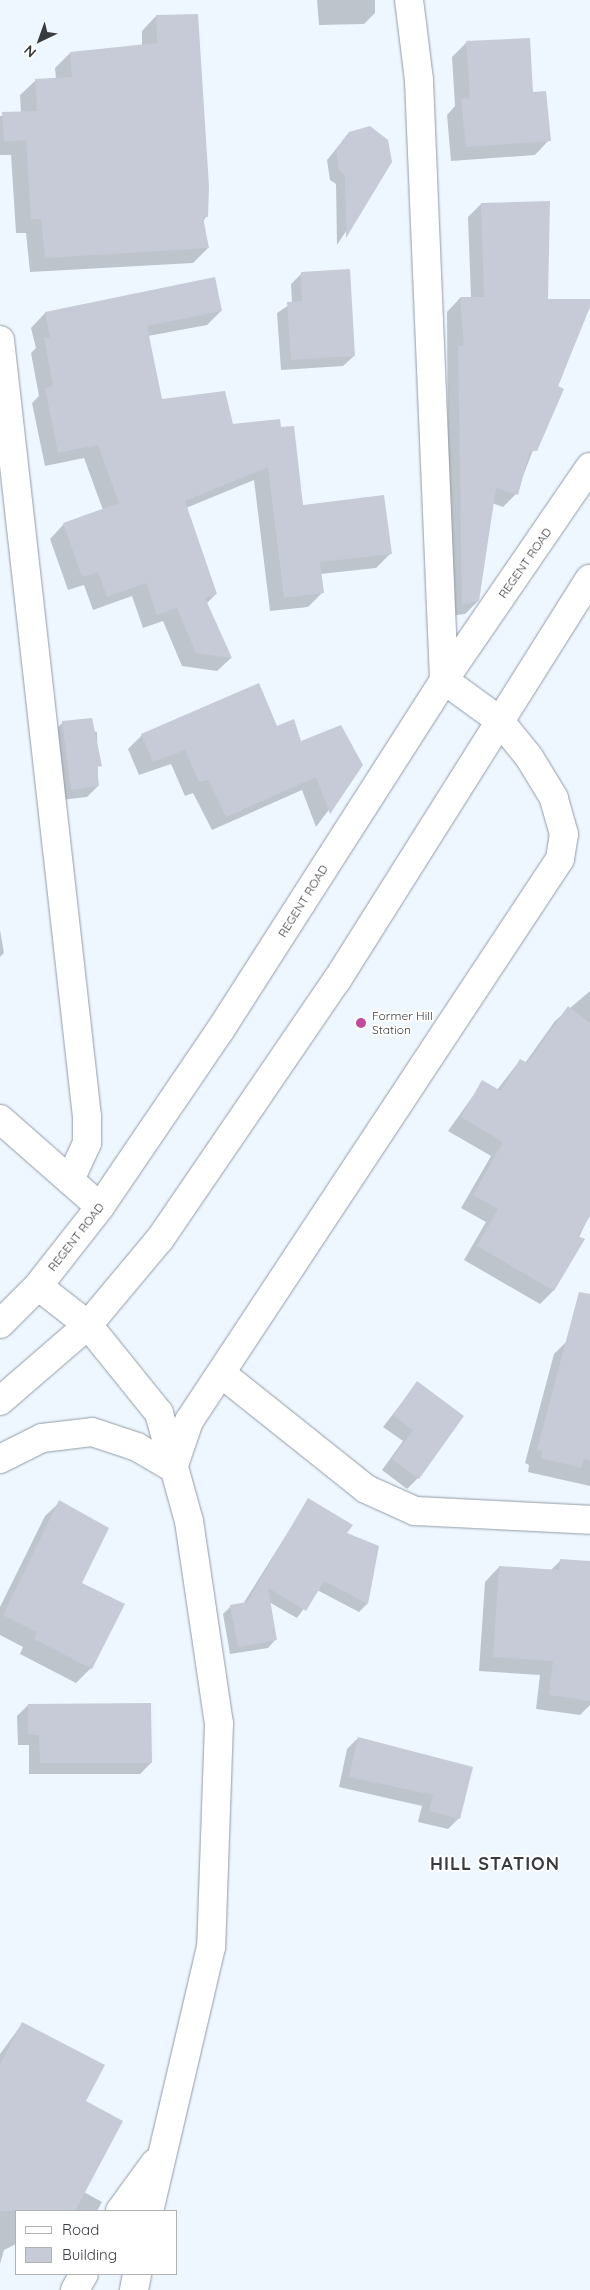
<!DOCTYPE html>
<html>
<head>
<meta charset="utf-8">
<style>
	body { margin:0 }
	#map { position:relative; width:590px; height:2290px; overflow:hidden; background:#eef6ff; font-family:Quicksand,sans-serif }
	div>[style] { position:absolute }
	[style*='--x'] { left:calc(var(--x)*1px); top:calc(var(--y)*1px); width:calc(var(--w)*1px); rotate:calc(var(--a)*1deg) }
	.shadow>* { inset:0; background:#0003 }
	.building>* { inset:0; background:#c6cbd7 }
	.roads { filter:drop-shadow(0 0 1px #929ca6) drop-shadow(0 0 1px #929ca6) }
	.minor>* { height:28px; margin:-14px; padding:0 14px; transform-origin:14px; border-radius:14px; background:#fff }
	.primary>* { height:28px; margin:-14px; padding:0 14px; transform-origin:14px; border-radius:14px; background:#fff }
	.dots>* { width:14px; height:14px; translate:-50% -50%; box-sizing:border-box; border:2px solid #fff; border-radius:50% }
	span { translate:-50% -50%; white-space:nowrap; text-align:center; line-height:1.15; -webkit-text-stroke:4px #fff; paint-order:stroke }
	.street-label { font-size:12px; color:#383b40 }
	.poi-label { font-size:12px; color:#383b40 }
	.left { translate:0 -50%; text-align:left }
	.district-label { font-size:18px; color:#383b40; font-weight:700; letter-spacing:1px }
	.legend { position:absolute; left:15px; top:2210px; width:162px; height:65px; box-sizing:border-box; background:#fff; border:1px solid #afb1b3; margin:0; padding:6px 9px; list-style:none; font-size:15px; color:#383b40 }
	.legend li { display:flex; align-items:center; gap:10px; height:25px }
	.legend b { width:25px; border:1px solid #afb1b3 }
	.north { position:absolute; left:15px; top:15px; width:50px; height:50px; -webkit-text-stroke:4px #fff; paint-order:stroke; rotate:222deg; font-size:14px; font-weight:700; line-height:20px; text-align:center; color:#383b40 }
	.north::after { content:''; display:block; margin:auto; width:18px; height:22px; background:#383b40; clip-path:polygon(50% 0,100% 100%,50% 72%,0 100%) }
</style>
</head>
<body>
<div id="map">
	<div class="shadow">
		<div style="clip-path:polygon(317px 0,375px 0,375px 13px,364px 24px,319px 25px)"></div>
		<div style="clip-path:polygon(156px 16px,207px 216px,203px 221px,208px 248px,193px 263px,30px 272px,26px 233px,16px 233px,11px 155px,0 155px,0 116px,21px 113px,20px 95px,35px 81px,56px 79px,55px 68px,70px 53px,142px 46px,142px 31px)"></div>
		<div style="clip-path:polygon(467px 42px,549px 140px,535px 155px,451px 161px,447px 115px,455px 106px,452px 57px)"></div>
		<div style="clip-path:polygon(349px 133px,391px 162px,337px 245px,336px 184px,330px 180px,327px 160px)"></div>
		<div style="clip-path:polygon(481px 204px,547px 300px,590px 300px,590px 304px,516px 494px,503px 507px,492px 503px,478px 601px,465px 614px,449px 616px,447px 312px,460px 298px,471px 298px,468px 217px)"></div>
		<div style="clip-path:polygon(302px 273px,354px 356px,343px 366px,281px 370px,277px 313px,292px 303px,291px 284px)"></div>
		<div style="clip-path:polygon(221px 311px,207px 325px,148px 336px,161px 401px,232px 426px,279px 421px,302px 506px,390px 554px,376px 568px,320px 574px,322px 593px,308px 607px,270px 611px,254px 480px,186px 508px,216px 594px,206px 604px,231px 658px,217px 671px,182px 666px,163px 621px,143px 628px,132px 596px,93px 610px,84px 585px,68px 590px,50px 539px,64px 524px,103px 510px,84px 458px,45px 466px,32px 403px,39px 396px,31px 353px,36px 348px,31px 328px,45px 313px)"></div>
		<div style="clip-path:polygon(62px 723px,97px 732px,98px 786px,87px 797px,60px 800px,52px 734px)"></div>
		<div style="clip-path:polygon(277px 728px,300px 742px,362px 765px,316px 827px,302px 790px,212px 830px,193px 793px,185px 796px,171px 764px,139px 775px,128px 749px,142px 735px)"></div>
		<div style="clip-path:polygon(0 930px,4px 953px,0 957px)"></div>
		<div style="clip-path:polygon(590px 991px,590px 1214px,554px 1290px,540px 1304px,464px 1260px,486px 1222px,461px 1208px,491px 1156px,448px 1131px,483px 1082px,497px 1090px,520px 1060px,525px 1063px,555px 1021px)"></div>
		<div style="clip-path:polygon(568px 1340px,590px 1346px,590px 1486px,528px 1472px,529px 1465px,525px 1463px,554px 1354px)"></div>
		<div style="clip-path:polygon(417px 1383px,418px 1478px,407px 1489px,382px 1470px,403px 1441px,383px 1427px)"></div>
		<div style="clip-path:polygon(308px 1500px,345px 1533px,377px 1547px,367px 1604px,359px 1612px,317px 1590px,297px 1618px,269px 1602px,276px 1639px,268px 1648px,230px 1654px,223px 1614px,231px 1606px,243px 1604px)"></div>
		<div style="clip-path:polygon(60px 1502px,80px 1584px,91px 1668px,76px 1683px,20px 1654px,23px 1647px,0 1635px,0 1607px,45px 1516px)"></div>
		<div style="clip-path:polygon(560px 1561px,590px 1563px,590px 1705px,580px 1715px,536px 1709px,540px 1675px,479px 1671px,485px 1582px,499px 1567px,550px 1571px)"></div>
		<div style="clip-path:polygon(28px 1705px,151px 1763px,140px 1774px,29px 1774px,29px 1745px,18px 1745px,17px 1716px)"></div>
		<div style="clip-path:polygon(358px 1738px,471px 1768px,459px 1818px,448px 1829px,418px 1822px,422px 1806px,339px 1787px,347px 1749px)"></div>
		<div style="clip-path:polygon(22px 2024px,84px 2102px,84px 2192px,102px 2202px,97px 2211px,16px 2211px,16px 2244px,4px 2250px,0 2264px,0 2054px)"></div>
	</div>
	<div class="building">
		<div style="clip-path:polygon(198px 14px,209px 186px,208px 217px,203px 217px,209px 248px,45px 258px,41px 219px,31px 219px,26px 140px,4px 142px,2px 112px,37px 111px,35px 79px,72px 77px,70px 52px,157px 43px,156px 15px)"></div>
		<div style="clip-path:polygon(530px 38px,533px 92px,546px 91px,551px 141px,466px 147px,461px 99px,470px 98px,466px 41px)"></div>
		<div style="clip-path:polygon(370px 126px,388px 140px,392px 162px,346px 238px,345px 175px,339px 171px,336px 149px,349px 132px)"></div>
		<div style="clip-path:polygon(550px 201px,548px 299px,590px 299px,590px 307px,558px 386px,564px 389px,537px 451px,530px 451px,518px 495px,496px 488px,479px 601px,462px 604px,458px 346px,464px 345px,460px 297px,484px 297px,481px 203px)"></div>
		<div style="clip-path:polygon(350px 269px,355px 356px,291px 360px,287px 302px,302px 301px,301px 272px)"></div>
		<div style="clip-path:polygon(215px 277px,222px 311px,147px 326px,162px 399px,225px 391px,233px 424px,280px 419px,281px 427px,294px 426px,303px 505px,384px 495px,392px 554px,320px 562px,324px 593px,284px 598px,268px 467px,185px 501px,217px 594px,205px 598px,232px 658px,196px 653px,177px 608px,157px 615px,146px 583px,107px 597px,98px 572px,82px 577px,63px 523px,119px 503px,98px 445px,58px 453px,45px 388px,53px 386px,44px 338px,50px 337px,45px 312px)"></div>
		<div style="clip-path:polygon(259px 683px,277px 726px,294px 719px,301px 741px,341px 725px,363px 765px,330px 814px,316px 777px,226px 817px,208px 780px,199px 782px,185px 750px,153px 762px,141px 734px)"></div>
		<div style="clip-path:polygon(92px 718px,102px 766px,97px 767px,99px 786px,71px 790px,62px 721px)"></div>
		<div style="clip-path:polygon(568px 1006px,590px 1023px,590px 1216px,578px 1236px,585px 1239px,554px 1291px,477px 1246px,498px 1209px,473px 1195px,503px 1142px,461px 1117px,482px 1080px,501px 1091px,520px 1059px,527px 1063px)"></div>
		<div style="clip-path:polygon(579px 1292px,590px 1294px,590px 1461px,584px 1459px,581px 1468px,541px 1458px,542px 1451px,537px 1450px)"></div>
		<div style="clip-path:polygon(417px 1381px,464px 1416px,419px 1479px,392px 1459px,413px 1430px,393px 1415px)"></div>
		<div style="clip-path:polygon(308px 1498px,353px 1525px,347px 1533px,379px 1546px,368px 1604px,324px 1581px,306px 1611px,268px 1588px,277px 1640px,238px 1647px,230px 1605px,247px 1602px)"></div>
		<div style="clip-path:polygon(59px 1500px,109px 1528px,82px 1583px,125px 1604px,92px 1669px,34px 1639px,37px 1632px,3px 1615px)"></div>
		<div style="clip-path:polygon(560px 1559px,590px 1561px,590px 1701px,549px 1695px,553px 1661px,493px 1657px,499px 1566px,559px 1570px)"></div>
		<div style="clip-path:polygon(151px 1703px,152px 1763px,40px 1763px,39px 1735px,28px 1734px,28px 1704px)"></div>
		<div style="clip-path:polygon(358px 1737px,473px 1767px,460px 1819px,429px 1811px,433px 1795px,349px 1777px)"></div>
		<div style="clip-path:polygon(22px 2022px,105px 2065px,86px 2101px,123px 2121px,75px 2211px,0 2211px,0 2065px)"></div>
	</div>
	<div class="roads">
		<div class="minor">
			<div style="--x:0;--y:340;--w:782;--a:83.61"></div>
			<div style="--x:87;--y:1117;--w:26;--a:90"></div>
			<div style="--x:87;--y:1143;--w:41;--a:114.7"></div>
			<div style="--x:0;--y:1119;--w:133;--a:41.3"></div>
			<div style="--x:38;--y:1286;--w:63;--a:38"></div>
			<div style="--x:88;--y:1325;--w:113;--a:51.1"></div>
			<div style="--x:159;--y:1413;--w:112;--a:74.5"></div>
			<div style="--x:189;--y:1521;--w:204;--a:81.6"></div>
			<div style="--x:219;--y:1723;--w:224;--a:92"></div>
			<div style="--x:211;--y:1947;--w:271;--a:103.2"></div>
			<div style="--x:222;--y:1374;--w:184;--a:38.6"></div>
			<div style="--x:366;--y:1489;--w:54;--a:24.2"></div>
			<div style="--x:415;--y:1511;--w:175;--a:2.9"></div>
			<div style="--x:0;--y:1459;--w:47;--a:-26.6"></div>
			<div style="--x:42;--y:1438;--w:50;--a:-6.8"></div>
			<div style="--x:92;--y:1432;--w:47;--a:18.4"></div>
			<div style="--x:137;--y:1447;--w:42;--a:30.3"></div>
			<div style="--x:173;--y:1468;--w:50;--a:-71.2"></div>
			<div style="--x:189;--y:1421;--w:673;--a:-56.57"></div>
			<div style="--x:560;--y:859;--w:25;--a:-81"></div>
			<div style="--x:564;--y:834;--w:37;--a:-106"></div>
			<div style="--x:554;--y:798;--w:48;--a:-121.4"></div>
			<div style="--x:529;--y:757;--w:48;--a:-129"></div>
			<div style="--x:499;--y:720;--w:68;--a:-144"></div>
			<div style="--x:444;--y:680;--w:601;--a:-92.39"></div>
			<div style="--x:419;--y:80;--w:81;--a:-97.1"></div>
			<div style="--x:120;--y:2211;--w:59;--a:-53.9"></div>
			<div style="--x:75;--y:2290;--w:18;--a:-61"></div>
			<div style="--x:134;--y:2290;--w:16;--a:-79"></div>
		</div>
		<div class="primary">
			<div style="--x:0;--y:1324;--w:54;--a:-45"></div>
			<div style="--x:38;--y:1286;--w:100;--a:-51.9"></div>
			<div style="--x:100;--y:1207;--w:215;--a:-55.8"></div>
			<div style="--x:221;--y:1029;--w:414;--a:-57.4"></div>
			<div style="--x:444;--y:680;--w:258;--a:-55.6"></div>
			<div style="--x:0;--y:1401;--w:116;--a:-40.8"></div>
			<div style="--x:88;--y:1325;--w:112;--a:-50.1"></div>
			<div style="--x:160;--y:1239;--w:314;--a:-55.7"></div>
			<div style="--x:337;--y:980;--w:474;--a:-57.8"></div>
		</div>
	</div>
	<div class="dots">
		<div style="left:361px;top:1023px;background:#c2499c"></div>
	</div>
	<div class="street-label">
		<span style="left:525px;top:563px;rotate:-55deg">REGENT ROAD</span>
		<span style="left:303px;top:901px;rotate:-58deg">REGENT ROAD</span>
		<span style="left:76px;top:1237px;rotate:-52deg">REGENT ROAD</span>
	</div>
	<div class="poi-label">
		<span class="left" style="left:372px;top:1023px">Former Hill<br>Station</span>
	</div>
	<div class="district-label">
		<span style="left:495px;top:1864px">HILL STATION</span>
	</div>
	<ul class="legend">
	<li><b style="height:6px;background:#fff"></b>Road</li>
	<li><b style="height:14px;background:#c6cbd7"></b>Building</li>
	</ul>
	<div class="north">N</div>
</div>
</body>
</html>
